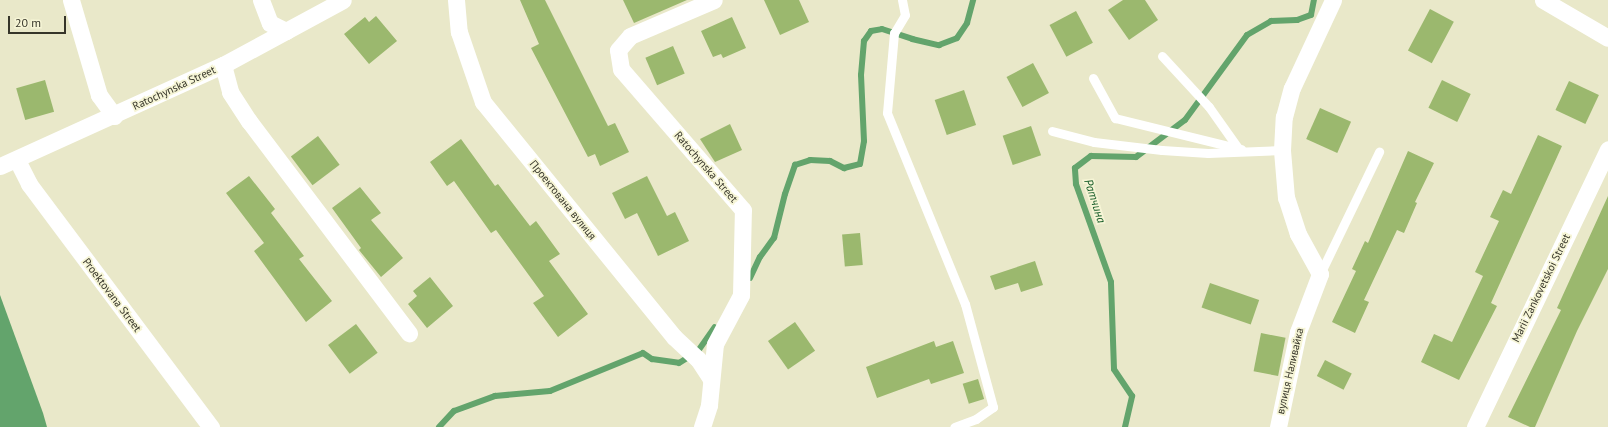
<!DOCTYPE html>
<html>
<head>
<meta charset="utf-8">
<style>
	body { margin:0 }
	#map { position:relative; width:1608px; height:427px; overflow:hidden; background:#e9e8c9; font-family:"PT Sans",sans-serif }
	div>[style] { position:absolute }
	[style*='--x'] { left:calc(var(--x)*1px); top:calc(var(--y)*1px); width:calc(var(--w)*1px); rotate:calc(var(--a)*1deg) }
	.water>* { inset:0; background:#63a46c }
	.stream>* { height:6px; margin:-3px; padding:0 3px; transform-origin:3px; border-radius:3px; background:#63a46c }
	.building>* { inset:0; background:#9bb86e; transform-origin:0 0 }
	.lane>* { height:9px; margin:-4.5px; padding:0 4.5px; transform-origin:4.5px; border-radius:4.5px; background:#fff }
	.street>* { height:17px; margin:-8.5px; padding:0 8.5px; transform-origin:8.5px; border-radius:8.5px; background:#fff }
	span { translate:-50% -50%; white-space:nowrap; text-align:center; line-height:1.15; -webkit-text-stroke:3.5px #f6f5d6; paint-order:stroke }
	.street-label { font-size:11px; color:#363529 }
	.water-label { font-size:12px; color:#175c28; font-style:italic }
	.scale { position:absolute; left:8px; top:16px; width:58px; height:18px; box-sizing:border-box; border:2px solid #363529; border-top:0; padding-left:5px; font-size:12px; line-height:14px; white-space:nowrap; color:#363529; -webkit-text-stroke:3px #f6f5d6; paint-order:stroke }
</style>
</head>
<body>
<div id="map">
	<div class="water">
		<div style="clip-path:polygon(0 295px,43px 413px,47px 427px,0 427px)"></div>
	</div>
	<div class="stream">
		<div style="--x:750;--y:278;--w:23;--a:-65"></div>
		<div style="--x:760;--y:257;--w:24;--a:-54"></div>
		<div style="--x:774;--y:238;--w:45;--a:-76"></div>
		<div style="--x:785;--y:194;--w:31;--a:-71"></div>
		<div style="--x:795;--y:165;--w:16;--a:-18"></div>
		<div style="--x:810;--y:160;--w:20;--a:3"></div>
		<div style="--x:830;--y:161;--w:16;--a:27"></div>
		<div style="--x:844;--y:168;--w:16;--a:-14"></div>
		<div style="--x:860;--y:164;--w:23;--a:-80"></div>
		<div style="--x:864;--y:141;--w:66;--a:-92.6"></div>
		<div style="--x:861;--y:75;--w:34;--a:-85"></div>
		<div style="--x:864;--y:41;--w:12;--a:-55"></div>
		<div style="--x:871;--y:31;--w:11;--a:-10"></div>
		<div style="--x:882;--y:29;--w:32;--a:18"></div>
		<div style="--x:912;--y:39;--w:28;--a:13"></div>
		<div style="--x:939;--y:45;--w:19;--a:-21"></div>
		<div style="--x:957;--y:38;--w:18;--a:-56"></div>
		<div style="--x:967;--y:23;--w:24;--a:-75"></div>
		<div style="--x:439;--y:427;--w:22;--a:-47"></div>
		<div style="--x:454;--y:411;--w:44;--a:-20.1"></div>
		<div style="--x:495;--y:396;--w:55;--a:-5.2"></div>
		<div style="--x:550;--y:391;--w:100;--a:-22.2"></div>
		<div style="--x:643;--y:353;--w:11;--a:34"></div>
		<div style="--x:652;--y:359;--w:27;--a:8"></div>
		<div style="--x:679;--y:363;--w:22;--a:-32"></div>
		<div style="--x:698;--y:351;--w:29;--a:-55"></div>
		<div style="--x:1125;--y:427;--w:32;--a:-77"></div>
		<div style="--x:1132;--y:396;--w:32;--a:-124"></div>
		<div style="--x:1114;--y:369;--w:87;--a:-92"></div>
		<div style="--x:1111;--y:282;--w:104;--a:-109.7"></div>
		<div style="--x:1076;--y:184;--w:16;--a:-94"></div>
		<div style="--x:1075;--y:168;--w:20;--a:-37"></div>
		<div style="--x:1091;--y:156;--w:45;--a:1.3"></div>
		<div style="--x:1136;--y:157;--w:61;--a:-37.1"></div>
		<div style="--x:1185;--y:120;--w:105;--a:-53.9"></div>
		<div style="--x:1247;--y:35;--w:28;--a:-30"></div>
		<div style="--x:1271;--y:21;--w:26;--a:-2"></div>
		<div style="--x:1297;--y:20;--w:15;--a:-20"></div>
		<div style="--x:1311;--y:15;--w:15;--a:-79"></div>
	</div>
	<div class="building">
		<div style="clip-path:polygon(520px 0,545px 0,608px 126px,615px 123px,629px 152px,600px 166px,595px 154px,588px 157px,531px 48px,539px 44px)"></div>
		<div style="clip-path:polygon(623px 0,687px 0,634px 23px)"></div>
		<div style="clip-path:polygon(764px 0,799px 0,809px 22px,780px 35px)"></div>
		<div style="clip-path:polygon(1123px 0,1145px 0,1158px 20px,1129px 40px,1108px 10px)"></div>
		<div style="left:1430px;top:9px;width:27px;height:47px;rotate:28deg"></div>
		<div style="left:1076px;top:11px;width:36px;height:30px;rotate:62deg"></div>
		<div style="clip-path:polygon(376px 16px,397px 41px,369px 64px,344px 34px,365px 17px,369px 22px)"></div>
		<div style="clip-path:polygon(732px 17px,746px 48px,723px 58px,721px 54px,713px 57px,701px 31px)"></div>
		<div style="left:673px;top:46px;width:30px;height:30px;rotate:67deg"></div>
		<div style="left:1033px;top:63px;width:34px;height:30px;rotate:62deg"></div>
		<div style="left:45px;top:80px;width:33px;height:30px;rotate:74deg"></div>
		<div style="left:1442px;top:80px;width:32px;height:31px;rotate:26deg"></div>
		<div style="left:1569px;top:81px;width:33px;height:32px;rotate:25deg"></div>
		<div style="left:964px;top:90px;width:37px;height:31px;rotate:71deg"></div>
		<div style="left:1320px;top:108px;width:34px;height:34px;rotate:24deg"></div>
		<div style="clip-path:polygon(730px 124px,742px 150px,715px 162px,700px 139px)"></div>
		<div style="left:1031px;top:126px;width:31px;height:30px;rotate:71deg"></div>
		<div style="clip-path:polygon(1538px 135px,1562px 146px,1491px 303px,1497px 306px,1459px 380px,1421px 362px,1434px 334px,1452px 342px,1483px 276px,1475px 272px,1499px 221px,1490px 217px,1503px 190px,1511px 194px)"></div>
		<div style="left:318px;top:136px;width:36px;height:34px;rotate:53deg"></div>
		<div style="clip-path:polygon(461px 139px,495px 186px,498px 184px,530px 226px,536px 221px,560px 254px,549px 261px,588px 314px,558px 337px,533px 303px,544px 296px,496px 230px,491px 233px,454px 181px,447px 186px,430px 162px)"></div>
		<div style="clip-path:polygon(1408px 151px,1434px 163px,1415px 202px,1417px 203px,1404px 233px,1397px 230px,1364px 300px,1369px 302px,1355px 333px,1332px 322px,1356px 271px,1352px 269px,1365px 241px,1368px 243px)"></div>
		<div style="clip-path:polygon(249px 176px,275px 209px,271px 213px,304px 256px,299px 259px,332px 301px,306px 322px,254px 251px,264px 243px,226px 193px)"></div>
		<div style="clip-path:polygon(647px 176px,667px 216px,675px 212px,689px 241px,658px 256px,637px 213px,625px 219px,612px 193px)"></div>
		<div style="clip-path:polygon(360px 187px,381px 213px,371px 220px,403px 258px,381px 277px,359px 250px,361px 248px,332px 208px)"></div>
		<div style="clip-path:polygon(1608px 196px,1608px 269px,1577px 331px,1535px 427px,1530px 427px,1508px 417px,1561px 310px,1557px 308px)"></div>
		<div style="left:860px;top:233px;width:32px;height:18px;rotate:85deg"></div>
		<div style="clip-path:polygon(1035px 261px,1043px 285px,1021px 292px,1018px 283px,995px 290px,990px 276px)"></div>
		<div style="clip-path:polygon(430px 277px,453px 306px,427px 328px,408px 304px,417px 296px,413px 291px)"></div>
		<div style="left:1210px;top:283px;width:52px;height:26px;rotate:19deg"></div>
		<div style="left:795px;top:322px;width:35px;height:33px;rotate:55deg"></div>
		<div style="left:356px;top:324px;width:36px;height:35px;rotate:53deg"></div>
		<div style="left:1261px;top:333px;width:25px;height:39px;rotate:11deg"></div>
		<div style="clip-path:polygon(934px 341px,936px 347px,953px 341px,964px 373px,931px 384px,929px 379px,877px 398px,866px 367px)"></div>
		<div style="left:1325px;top:360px;width:30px;height:18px;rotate:27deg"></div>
		<div style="left:978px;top:379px;width:21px;height:16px;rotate:73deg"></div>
	</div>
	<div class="lane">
		<div style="--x:902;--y:0;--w:15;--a:79"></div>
		<div style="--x:905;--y:15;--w:21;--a:121"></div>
		<div style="--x:894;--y:33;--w:80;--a:95"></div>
		<div style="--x:887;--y:113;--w:206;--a:67.8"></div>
		<div style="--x:965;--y:304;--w:107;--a:74.8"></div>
		<div style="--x:993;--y:407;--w:21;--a:145"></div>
		<div style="--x:976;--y:419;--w:23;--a:160"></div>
		<div style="--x:1162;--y:56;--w:69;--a:47.3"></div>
		<div style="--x:1209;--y:107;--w:50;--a:54.7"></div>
		<div style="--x:1093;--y:78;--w:46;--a:61.2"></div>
		<div style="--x:1115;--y:118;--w:130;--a:13.8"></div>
		<div style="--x:1052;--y:131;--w:43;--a:14.7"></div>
		<div style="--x:1094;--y:142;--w:68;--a:6.7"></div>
		<div style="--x:1162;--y:150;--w:46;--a:3.7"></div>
		<div style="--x:1208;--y:153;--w:74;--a:-2.3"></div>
		<div style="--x:1320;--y:274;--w:136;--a:-64.2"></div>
	</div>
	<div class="street">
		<div style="--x:71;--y:0;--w:99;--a:73.6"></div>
		<div style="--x:99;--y:95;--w:26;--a:54"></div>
		<div style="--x:261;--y:0;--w:25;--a:69"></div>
		<div style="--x:270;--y:23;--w:18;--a:27"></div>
		<div style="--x:456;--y:0;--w:32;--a:85"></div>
		<div style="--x:459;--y:32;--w:74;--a:71.1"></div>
		<div style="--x:483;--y:102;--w:303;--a:50.9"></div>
		<div style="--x:674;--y:337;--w:33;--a:43"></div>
		<div style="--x:698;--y:359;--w:24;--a:57"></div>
		<div style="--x:1543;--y:0;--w:75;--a:30.3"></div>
		<div style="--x:223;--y:65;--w:28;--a:75"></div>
		<div style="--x:230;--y:92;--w:35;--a:57"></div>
		<div style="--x:249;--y:121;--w:266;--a:53"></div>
		<div style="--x:17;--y:160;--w:27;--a:63"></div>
		<div style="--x:29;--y:184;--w:304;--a:53.2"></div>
		<div style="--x:0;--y:166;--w:245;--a:-24.4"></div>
		<div style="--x:223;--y:65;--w:136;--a:-28.4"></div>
		<div style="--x:702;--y:427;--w:23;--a:-72"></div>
		<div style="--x:709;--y:405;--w:61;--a:-84.4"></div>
		<div style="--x:715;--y:344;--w:55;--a:-62"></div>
		<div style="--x:741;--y:295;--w:85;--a:-88.7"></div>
		<div style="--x:743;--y:210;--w:186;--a:-130.9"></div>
		<div style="--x:621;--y:69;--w:19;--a:-99"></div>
		<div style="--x:618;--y:50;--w:18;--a:-49"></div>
		<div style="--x:630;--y:36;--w:91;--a:-23.2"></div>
		<div style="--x:1278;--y:427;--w:97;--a:-78.1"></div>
		<div style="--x:1298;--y:332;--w:62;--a:-69.2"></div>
		<div style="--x:1320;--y:274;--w:46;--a:-118.8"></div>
		<div style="--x:1298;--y:234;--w:38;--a:-108"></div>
		<div style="--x:1286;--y:198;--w:48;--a:-94.8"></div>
		<div style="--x:1282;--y:150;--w:33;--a:-87"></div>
		<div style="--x:1284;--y:117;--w:30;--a:-75"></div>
		<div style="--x:1292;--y:88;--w:97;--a:-65"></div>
		<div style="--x:1475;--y:427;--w:308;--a:-64.4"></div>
	</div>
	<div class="street-label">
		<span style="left:174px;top:88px;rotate:-25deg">Ratochynska Street</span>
		<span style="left:706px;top:167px;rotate:49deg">Ratochynska Street</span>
		<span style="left:563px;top:200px;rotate:51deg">Проектована вулиця</span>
		<span style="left:1541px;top:288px;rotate:-64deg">Marii Zankovetskoi Street</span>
		<span style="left:112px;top:295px;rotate:53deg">Proektovana Street</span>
		<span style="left:1290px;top:371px;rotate:-77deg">вулиця Наливайка</span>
	</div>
	<div class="water-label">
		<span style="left:1095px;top:201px;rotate:72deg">Ратчина</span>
	</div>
	<div class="scale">20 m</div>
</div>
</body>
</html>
